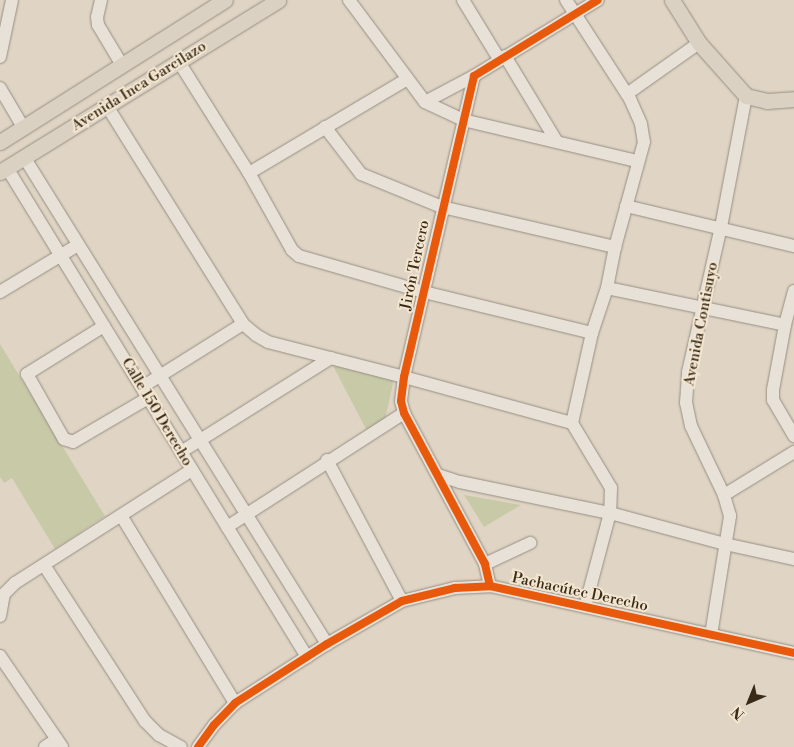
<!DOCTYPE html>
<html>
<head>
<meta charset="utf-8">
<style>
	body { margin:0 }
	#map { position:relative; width:794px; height:747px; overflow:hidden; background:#e0d5c4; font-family:"Libre Bodoni",serif }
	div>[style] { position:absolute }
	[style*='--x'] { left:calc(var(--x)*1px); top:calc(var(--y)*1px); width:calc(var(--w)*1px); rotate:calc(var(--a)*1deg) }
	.green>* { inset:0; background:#c8c9a7 }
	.roads { filter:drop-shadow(0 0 1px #968e83) drop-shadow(0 0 1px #968e83) }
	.minor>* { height:12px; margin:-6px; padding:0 6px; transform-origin:6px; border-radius:6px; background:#e7e1d8 }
	.major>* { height:15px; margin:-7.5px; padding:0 7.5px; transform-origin:7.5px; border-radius:7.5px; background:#dad1c3 }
	.cycleway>* { height:8px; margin:-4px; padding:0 4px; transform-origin:4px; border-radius:4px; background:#e8590c }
	span { translate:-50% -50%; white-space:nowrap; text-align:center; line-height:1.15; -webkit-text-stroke:4px #f3e6d0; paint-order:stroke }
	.street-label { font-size:15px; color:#3a2b19 }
	.north { position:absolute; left:724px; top:677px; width:50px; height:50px; -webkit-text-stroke:4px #f3e6d0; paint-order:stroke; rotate:224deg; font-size:14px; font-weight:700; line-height:20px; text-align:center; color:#3a2b19 }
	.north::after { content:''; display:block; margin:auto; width:18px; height:22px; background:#3a2b19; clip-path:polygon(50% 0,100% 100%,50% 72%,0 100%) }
</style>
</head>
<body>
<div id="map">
	<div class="green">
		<div style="clip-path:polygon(0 344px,105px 516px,55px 549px,12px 478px,4px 483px,0 477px)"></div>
		<div style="clip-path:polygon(331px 362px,394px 379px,385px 420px,367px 431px)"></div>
		<div style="clip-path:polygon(464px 495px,521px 505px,484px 527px)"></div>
	</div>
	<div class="roads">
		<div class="minor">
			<div style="--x:101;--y:0;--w:17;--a:103"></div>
			<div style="--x:97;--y:17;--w:8;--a:83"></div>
			<div style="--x:98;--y:25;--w:47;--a:59"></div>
			<div style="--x:349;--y:0;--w:127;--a:53.3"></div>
			<div style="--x:425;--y:102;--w:42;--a:25.3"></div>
			<div style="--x:463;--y:120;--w:179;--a:13.3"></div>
			<div style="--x:463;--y:0;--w:69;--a:58.6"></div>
			<div style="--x:566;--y:0;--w:118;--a:57.1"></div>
			<div style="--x:630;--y:99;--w:27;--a:66"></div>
			<div style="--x:641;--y:124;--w:18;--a:81"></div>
			<div style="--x:644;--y:142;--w:109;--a:105.4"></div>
			<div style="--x:615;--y:247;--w:42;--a:101"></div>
			<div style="--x:607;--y:288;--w:47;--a:108.4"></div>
			<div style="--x:592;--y:333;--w:92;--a:102.5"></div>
			<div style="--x:572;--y:423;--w:76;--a:59"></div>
			<div style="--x:611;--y:488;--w:25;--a:92"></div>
			<div style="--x:610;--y:513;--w:97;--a:104.9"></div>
			<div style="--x:505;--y:56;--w:100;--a:58.8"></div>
			<div style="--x:0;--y:57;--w:58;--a:-78.1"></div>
			<div style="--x:179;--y:62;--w:131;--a:57.8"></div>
			<div style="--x:249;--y:173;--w:88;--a:60.8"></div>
			<div style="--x:292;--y:250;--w:9;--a:41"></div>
			<div style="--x:299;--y:256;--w:130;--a:16.1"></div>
			<div style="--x:424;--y:292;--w:173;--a:13.7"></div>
			<div style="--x:0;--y:88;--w:45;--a:59.5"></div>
			<div style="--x:627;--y:94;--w:88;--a:-35.3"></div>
			<div style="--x:425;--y:102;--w:55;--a:-28"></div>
			<div style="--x:107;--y:106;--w:257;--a:58"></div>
			<div style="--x:243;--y:324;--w:17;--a:40"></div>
			<div style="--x:256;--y:335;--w:14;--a:30"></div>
			<div style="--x:268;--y:342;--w:140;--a:14.4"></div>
			<div style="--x:404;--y:377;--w:174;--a:15.3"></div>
			<div style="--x:325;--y:127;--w:59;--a:52.5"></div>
			<div style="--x:361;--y:174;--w:87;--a:22.2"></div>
			<div style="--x:442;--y:207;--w:178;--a:13"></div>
			<div style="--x:24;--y:157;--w:574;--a:58.11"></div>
			<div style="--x:7;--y:168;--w:574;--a:58.47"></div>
			<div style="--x:249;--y:173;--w:184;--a:-30.7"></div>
			<div style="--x:626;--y:206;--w:173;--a:13.4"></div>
			<div style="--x:607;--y:288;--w:182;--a:11.7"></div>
			<div style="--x:794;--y:291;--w:35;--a:105"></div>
			<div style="--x:785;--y:325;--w:66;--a:100.5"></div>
			<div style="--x:773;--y:390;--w:10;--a:90"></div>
			<div style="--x:773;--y:400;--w:42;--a:59.7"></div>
			<div style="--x:0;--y:292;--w:91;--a:-31.1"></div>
			<div style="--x:104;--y:326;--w:91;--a:148.1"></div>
			<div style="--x:27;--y:374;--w:75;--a:60.4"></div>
			<div style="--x:64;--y:439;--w:9;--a:18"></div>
			<div style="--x:73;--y:442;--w:87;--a:-30.4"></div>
			<div style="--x:142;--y:387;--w:119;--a:-32"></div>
			<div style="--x:181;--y:452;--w:177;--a:-32.1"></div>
			<div style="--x:327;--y:460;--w:160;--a:62"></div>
			<div style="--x:438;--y:475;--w:23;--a:18"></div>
			<div style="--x:460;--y:482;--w:153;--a:11.7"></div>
			<div style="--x:610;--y:513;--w:119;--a:15.1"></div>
			<div style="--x:725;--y:544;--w:71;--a:12.3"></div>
			<div style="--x:724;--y:495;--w:82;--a:-31.6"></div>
			<div style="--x:122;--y:517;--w:218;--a:58.7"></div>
			<div style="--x:227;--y:527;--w:211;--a:-32.8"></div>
			<div style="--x:485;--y:564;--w:50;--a:-25"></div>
			<div style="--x:44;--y:565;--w:186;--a:57.1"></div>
			<div style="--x:145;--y:721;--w:20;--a:45"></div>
			<div style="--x:159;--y:735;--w:25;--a:29"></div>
			<div style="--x:490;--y:586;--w:23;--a:-103"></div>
			<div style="--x:485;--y:564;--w:171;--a:-118.2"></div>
			<div style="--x:404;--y:413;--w:12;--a:-104"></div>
			<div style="--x:401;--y:401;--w:24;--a:-83"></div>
			<div style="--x:404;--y:377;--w:309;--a:-76.9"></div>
			<div style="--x:474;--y:76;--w:145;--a:-31.5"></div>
			<div style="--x:0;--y:616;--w:22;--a:-80"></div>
			<div style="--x:4;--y:594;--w:16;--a:-45"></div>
			<div style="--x:15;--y:583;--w:210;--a:-32.6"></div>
			<div style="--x:711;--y:635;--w:121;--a:-80.9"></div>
			<div style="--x:730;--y:516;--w:22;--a:-106"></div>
			<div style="--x:724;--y:495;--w:76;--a:-115.6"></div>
			<div style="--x:691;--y:426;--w:24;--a:-102"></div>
			<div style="--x:686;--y:403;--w:31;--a:-86"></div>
			<div style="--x:688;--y:372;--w:149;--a:-77.2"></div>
			<div style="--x:721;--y:227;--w:133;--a:-79.2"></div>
			<div style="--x:0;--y:656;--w:110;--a:55.7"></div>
			<div style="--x:45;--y:747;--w:14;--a:-34"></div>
			<div style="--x:198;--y:747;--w:27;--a:-54"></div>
			<div style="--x:214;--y:725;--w:30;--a:-46"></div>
			<div style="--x:235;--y:703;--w:109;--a:-32.7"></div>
			<div style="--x:327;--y:644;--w:86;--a:-29.8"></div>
			<div style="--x:402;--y:601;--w:55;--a:-13.8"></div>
			<div style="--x:455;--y:588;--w:35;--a:-3"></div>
			<div style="--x:490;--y:586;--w:311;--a:12.4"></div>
		</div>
		<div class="major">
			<div style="--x:672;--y:0;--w:51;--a:57.9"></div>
			<div style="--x:699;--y:43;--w:71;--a:48.4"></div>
			<div style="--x:746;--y:96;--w:22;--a:13"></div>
			<div style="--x:767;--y:101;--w:27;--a:-4"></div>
			<div style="--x:0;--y:142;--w:266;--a:-32.3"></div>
			<div style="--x:0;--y:172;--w:327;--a:-31.7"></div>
		</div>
	</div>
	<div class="cycleway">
		<div style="--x:490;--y:586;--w:23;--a:-103"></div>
		<div style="--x:485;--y:564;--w:171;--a:-118.2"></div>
		<div style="--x:404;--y:413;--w:12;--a:-104"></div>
		<div style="--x:401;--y:401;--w:24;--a:-83"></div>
		<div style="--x:404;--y:377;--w:309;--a:-76.9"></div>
		<div style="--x:474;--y:76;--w:145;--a:-31.5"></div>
		<div style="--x:198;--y:747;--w:27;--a:-54"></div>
		<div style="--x:214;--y:725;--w:30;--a:-46"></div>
		<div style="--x:235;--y:703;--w:109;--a:-32.7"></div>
		<div style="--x:327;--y:644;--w:86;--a:-29.8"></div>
		<div style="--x:402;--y:601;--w:55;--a:-13.8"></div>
		<div style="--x:455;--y:588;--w:35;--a:-3"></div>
		<div style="--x:490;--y:586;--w:311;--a:12.4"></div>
	</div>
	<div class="street-label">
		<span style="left:139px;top:86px;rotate:-32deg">Avenida Inca Garcilazo</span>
		<span style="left:415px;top:265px;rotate:-78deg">Jirón Tercero</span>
		<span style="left:701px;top:324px;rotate:-79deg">Avenida Contisuyo</span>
		<span style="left:157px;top:412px;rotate:59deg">Calle 150 Derecho</span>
		<span style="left:580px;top:592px;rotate:12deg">Pachacútec Derecho</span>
	</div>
	<div class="north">N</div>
</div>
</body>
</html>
